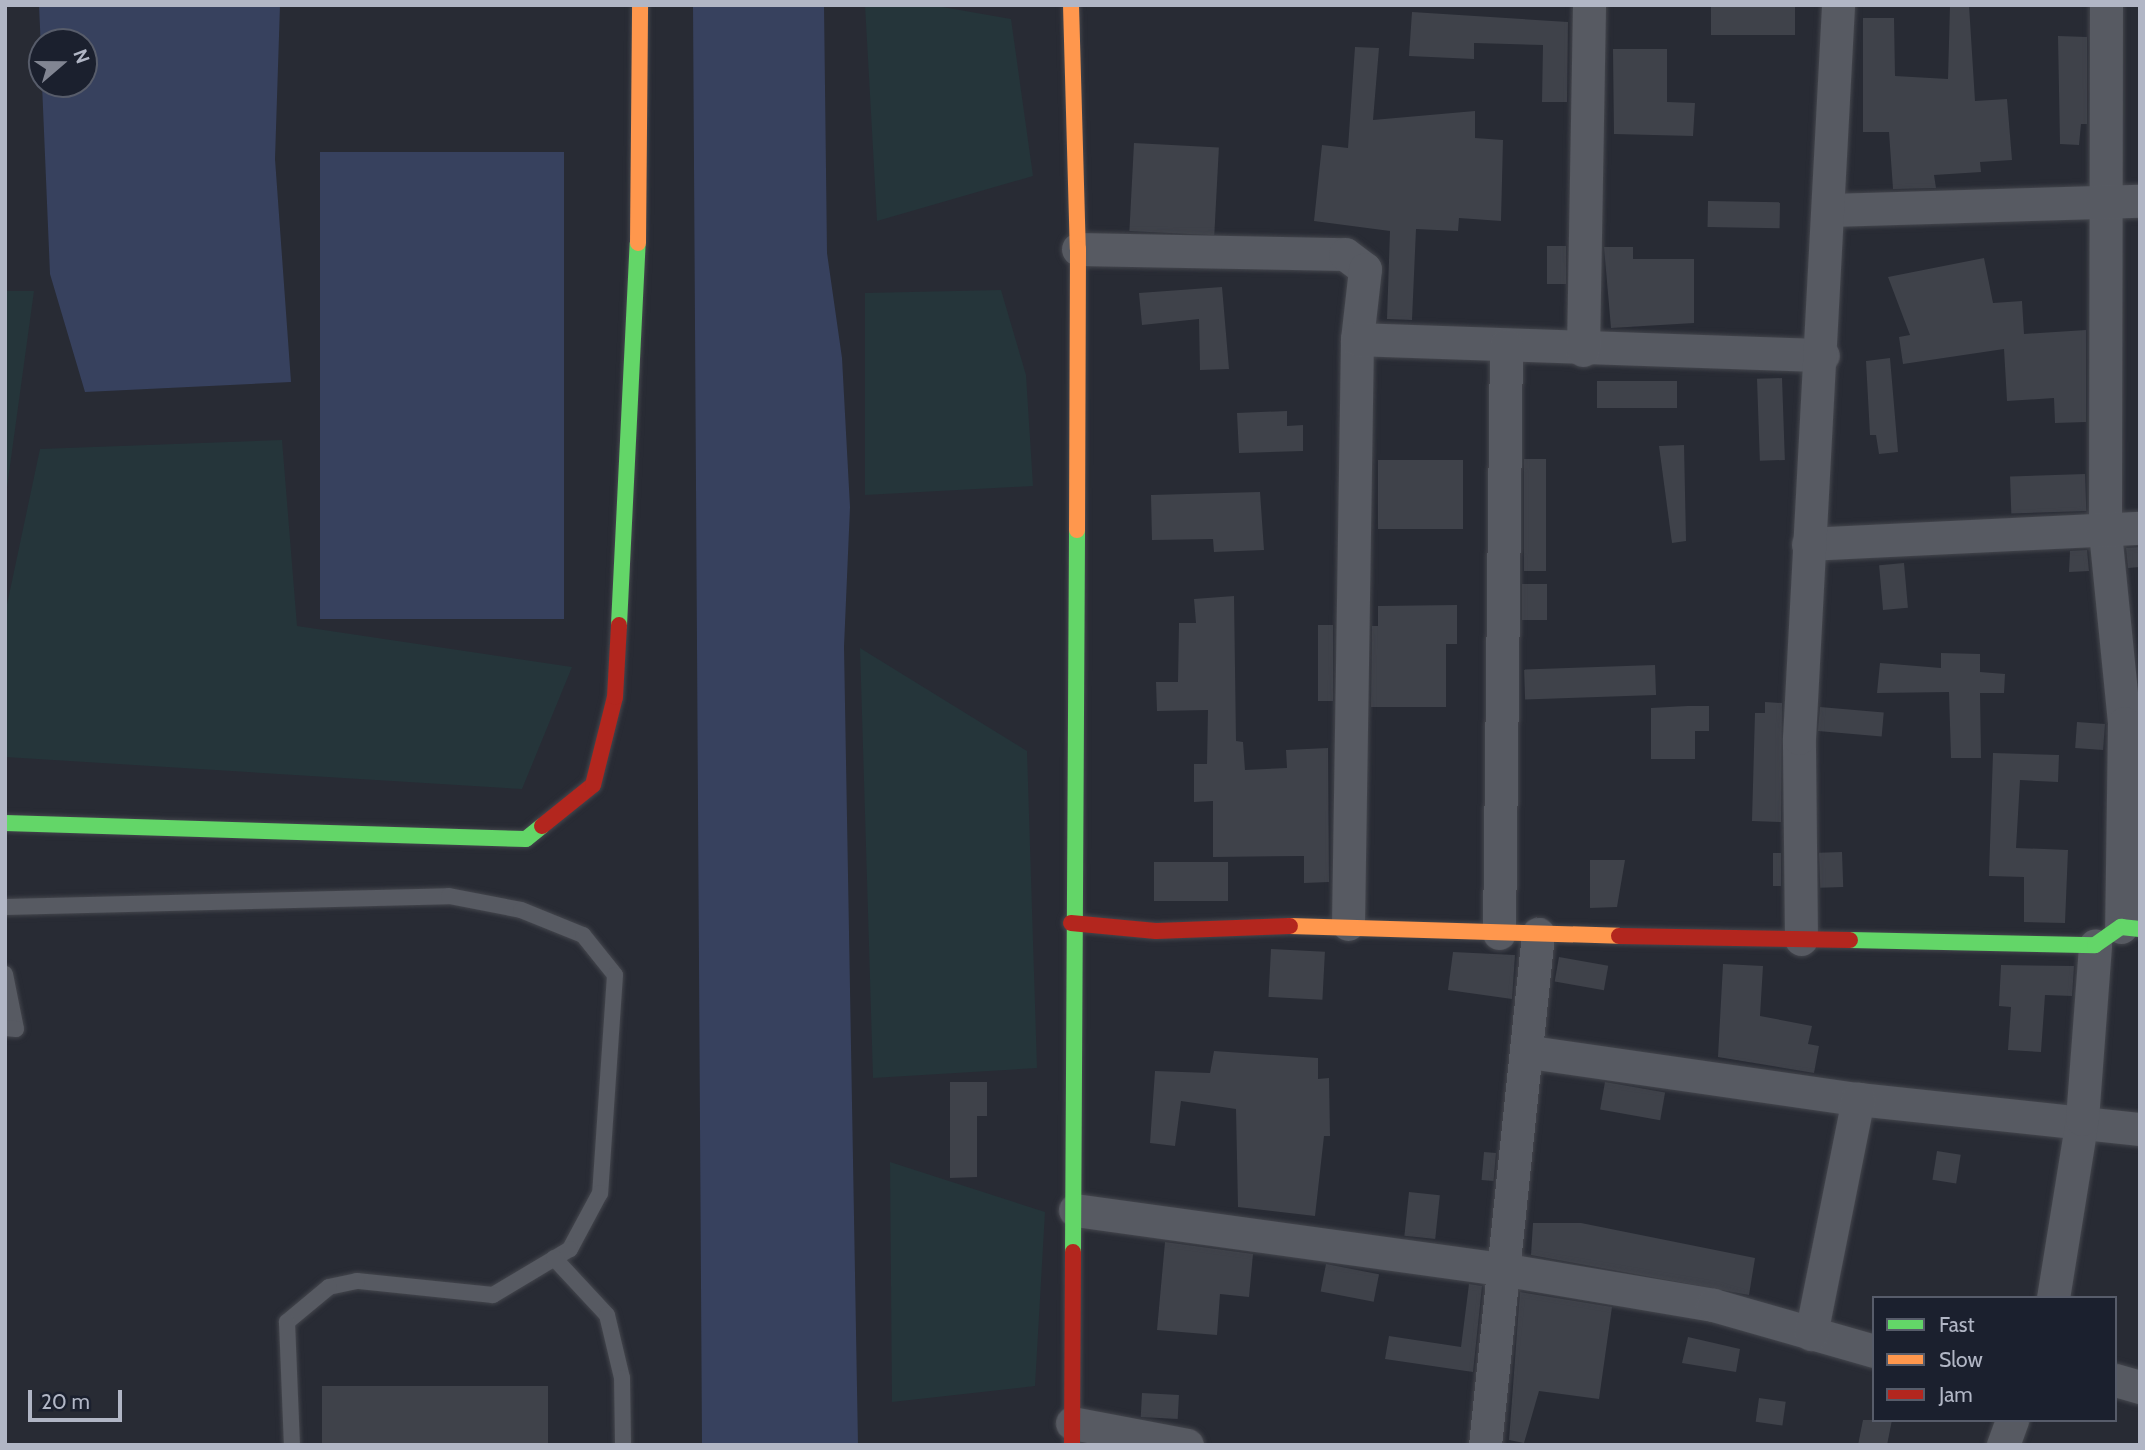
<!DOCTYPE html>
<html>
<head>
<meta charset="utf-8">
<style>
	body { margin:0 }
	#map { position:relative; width:2145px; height:1450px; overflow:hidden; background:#282b34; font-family:Cabin,sans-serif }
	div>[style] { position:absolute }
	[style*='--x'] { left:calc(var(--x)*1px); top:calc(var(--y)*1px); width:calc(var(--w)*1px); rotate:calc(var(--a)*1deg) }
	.green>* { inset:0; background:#25353a }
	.water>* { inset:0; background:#37415e; transform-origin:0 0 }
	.building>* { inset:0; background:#3f424a; transform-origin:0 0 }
	.roads { filter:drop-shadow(0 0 2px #44464d) drop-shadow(0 0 2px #44464d) }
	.lane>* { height:16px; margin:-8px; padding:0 8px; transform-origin:8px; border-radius:8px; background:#575a62 }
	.street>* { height:33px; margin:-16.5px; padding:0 16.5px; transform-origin:16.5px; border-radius:16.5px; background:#575a62 }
	.fast>* { height:16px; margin:-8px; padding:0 8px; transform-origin:8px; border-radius:8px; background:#63d668 }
	.slow>* { height:16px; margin:-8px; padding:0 8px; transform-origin:8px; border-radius:8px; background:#ff974d }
	.jam>* { height:16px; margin:-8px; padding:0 8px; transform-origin:8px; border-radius:8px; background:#b3261e }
	span { translate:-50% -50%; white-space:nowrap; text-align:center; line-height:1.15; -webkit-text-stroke:7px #1b202e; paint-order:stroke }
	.frame { position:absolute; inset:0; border:7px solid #b1b6c5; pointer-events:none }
	.legend { position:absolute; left:1872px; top:1296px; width:245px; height:126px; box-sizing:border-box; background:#1b202e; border:2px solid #575c6a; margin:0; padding:9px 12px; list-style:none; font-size:21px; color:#b1b6c5 }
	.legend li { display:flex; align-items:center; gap:14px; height:35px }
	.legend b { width:35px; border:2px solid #575c6a }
	.north { position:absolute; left:28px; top:28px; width:70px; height:70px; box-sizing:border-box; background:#1b202e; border:2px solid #575c6a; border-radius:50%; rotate:70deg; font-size:19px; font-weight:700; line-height:28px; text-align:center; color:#b1b6c5 }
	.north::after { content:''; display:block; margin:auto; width:24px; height:32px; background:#818592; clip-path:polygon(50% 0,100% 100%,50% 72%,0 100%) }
	.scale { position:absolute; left:28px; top:1390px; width:94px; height:32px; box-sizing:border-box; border:4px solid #b1b6c5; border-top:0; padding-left:9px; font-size:21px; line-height:24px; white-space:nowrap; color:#b1b6c5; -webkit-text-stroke:5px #1b202e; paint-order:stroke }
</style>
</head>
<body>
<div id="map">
	<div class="green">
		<div style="clip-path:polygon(865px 5px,931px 5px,1011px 19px,1033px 176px,877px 221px)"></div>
		<div style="clip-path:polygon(1001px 290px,1026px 375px,1033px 486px,865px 495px,865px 293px)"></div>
		<div style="clip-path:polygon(5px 291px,34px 291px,5px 502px)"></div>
		<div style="clip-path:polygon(282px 440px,297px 626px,572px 667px,522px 789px,5px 757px,5px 614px,40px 449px)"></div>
		<div style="clip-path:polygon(860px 648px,1027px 751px,1037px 1068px,873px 1078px)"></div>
		<div style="clip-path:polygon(890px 1162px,1045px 1212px,1035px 1386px,892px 1402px)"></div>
	</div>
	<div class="water">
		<div style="clip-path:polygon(39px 5px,280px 5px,275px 159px,291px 382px,85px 392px,50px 274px,42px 84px,84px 84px,84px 42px,42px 42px,42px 72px)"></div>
		<div style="clip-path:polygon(693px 5px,824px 5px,827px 253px,842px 358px,850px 507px,844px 647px,858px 1445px,702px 1445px)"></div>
		<div style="left:564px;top:152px;width:467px;height:244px;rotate:90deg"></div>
	</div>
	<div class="building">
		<div style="left:1711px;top:5px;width:84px;height:30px"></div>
		<div style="clip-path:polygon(1950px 5px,1969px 5px,1975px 101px,2007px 99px,2012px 160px,1980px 162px,1981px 172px,1934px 175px,1936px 188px,1893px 189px,1889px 132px,1863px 132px,1863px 18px,1894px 18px,1895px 76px,1948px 79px)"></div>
		<div style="clip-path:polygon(1412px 12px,1568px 22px,1567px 102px,1542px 102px,1543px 45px,1474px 43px,1474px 59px,1409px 56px)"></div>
		<div style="clip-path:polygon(2058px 36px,2087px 37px,2087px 124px,2081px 124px,2079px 145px,2060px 144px)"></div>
		<div style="clip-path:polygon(1355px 47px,1379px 48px,1373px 120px,1475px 111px,1475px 138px,1503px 140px,1501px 221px,1459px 218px,1458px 231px,1416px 229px,1412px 320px,1387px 319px,1390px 231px,1314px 221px,1322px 145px,1348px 148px)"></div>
		<div style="clip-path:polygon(1613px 49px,1667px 49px,1667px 102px,1695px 103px,1693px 136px,1614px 134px)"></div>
		<div style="left:1134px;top:143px;width:85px;height:88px;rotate:3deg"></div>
		<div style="left:1708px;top:201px;width:72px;height:26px;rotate:1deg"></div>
		<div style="left:1547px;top:246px;width:19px;height:38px"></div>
		<div style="clip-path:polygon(1604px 247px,1633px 247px,1633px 259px,1694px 259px,1694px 323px,1611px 328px)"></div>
		<div style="clip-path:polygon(1984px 258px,1993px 303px,2022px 301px,2024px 334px,2086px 330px,2086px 422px,2055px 423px,2054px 398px,2007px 401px,2004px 349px,1903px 364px,1899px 337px,1910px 335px,1888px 277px)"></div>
		<div style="clip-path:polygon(1222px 287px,1229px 369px,1200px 370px,1199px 319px,1142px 325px,1139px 293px)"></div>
		<div style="clip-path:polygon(1890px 358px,1898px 452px,1879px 454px,1876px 435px,1870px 435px,1866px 361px)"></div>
		<div style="left:1782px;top:378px;width:82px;height:25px;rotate:88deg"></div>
		<div style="left:1677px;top:381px;width:27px;height:80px;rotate:90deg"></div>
		<div style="clip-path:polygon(1287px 411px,1287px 426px,1303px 425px,1303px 451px,1239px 453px,1237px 413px)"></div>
		<div style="clip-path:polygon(1684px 445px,1686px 541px,1672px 543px,1659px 446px)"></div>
		<div style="left:1524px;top:459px;width:22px;height:112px"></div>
		<div style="left:1378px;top:460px;width:85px;height:69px"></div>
		<div style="left:2085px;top:474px;width:37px;height:75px;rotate:88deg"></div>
		<div style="clip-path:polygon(1260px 492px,1264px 550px,1214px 552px,1213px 539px,1152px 540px,1151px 495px)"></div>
		<div style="clip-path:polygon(2140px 547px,2140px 567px,2128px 568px,2126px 548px)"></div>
		<div style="clip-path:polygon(2087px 550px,2089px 571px,2069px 572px,2070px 551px)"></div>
		<div style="left:1904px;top:563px;width:45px;height:25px;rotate:85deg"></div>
		<div style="left:1522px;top:584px;width:25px;height:36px"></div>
		<div style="clip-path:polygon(1234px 596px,1236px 741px,1243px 742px,1245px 770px,1287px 768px,1286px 750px,1328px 748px,1329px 882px,1304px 883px,1304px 856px,1213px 857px,1213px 801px,1194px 802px,1194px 764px,1207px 764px,1208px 710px,1157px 711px,1156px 682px,1178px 682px,1179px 623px,1196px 623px,1194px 599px)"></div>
		<div style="clip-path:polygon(1457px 605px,1457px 644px,1446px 644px,1446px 707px,1371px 707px,1372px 626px,1378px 626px,1378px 606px)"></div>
		<div style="left:1318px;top:625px;width:15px;height:76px"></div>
		<div style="clip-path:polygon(1941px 653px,1980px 654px,1980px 672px,2005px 674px,2004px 693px,1980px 693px,1981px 758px,1951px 758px,1949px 692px,1877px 693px,1880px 663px,1941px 668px)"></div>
		<div style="left:1655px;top:665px;width:30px;height:131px;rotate:88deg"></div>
		<div style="clip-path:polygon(1765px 702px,1782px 703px,1781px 822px,1752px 821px,1755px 713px,1765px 713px)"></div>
		<div style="clip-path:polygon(1688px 706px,1709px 706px,1709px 731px,1695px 731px,1695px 759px,1651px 759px,1651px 708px)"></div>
		<div style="left:1820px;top:707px;width:64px;height:24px;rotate:5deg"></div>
		<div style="left:2077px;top:722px;width:28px;height:26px;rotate:4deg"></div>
		<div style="clip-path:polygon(1993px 753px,2059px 755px,2058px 782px,2020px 780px,2016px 848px,2068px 850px,2065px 923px,2024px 922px,2024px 877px,1989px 876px)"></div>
		<div style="left:1842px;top:852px;width:35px;height:23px;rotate:88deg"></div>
		<div style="left:1781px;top:853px;width:33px;height:8px;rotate:90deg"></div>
		<div style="clip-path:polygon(1590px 860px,1625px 860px,1617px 907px,1590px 908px)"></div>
		<div style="left:1228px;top:862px;width:39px;height:74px;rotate:90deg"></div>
		<div style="left:1271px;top:949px;width:54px;height:48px;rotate:3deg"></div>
		<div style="clip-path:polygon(1453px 952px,1515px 955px,1512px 999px,1448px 990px)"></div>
		<div style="left:1559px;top:957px;width:50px;height:25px;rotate:10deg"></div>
		<div style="clip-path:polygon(1723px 964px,1763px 966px,1760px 1016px,1812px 1026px,1808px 1044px,1819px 1046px,1814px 1073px,1718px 1057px)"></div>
		<div style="clip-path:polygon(2001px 965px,2074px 966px,2072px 996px,2045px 995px,2041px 1052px,2008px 1050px,2011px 1007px,1999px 1006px)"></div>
		<div style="clip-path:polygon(1214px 1051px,1318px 1058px,1318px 1079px,1329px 1078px,1330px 1136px,1324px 1136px,1315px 1216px,1238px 1207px,1236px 1109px,1181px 1101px,1175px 1146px,1150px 1143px,1155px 1071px,1210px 1073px)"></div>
		<div style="clip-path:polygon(950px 1082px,987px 1082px,987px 1116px,977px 1116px,977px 1177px,950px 1178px)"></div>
		<div style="left:1605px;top:1082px;width:61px;height:28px;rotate:10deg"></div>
		<div style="left:1937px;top:1151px;width:24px;height:29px;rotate:9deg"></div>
		<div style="left:1484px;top:1152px;width:12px;height:28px;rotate:5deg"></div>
		<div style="left:1409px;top:1192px;width:31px;height:44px;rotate:6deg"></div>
		<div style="clip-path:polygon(1533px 1223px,1581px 1223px,1755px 1258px,1749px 1295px,1531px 1255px)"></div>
		<div style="clip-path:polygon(1165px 1242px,1253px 1254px,1249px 1297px,1220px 1294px,1217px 1335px,1157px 1330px)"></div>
		<div style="left:1326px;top:1264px;width:54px;height:28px;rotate:11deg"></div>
		<div style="clip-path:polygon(1469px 1284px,1482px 1286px,1473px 1372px,1385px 1359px,1389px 1336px,1461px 1347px)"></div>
		<div style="clip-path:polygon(1520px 1292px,1612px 1307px,1599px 1399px,1539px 1391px,1524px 1443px,1509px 1440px)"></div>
		<div style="clip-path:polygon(1688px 1337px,1740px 1349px,1736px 1372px,1682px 1363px)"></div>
		<div style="left:548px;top:1386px;width:59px;height:226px;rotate:90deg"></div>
		<div style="left:1142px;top:1393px;width:37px;height:24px;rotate:3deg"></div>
		<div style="left:1759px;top:1398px;width:27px;height:24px;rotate:8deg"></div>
		<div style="clip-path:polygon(1863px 1420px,1892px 1420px,1887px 1445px,1858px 1445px)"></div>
	</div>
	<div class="roads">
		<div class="lane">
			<div style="--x:5;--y:907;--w:444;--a:-1.4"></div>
			<div style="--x:449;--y:896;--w:73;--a:11"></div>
			<div style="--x:521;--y:910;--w:67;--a:22"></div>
			<div style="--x:583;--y:935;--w:51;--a:51.3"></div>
			<div style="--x:615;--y:975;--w:219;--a:93.9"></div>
			<div style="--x:600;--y:1193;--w:64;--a:118.2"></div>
			<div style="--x:570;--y:1249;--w:90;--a:149.1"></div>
			<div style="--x:493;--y:1295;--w:137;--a:-174.1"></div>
			<div style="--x:357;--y:1281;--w:29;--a:168"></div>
			<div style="--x:329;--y:1287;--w:55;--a:140.2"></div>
			<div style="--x:287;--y:1322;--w:123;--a:87.7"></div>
			<div style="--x:5;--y:974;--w:56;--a:78.7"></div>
			<div style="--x:16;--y:1029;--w:11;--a:-175"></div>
			<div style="--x:554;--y:1258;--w:78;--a:47.1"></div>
			<div style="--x:607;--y:1315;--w:65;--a:76.6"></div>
			<div style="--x:622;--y:1378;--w:67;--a:89.1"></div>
		</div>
		<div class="street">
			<div style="--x:2106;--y:5;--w:527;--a:90.11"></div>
			<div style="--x:2105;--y:532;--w:192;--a:84.3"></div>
			<div style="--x:2124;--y:723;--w:204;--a:90.8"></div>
			<div style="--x:1830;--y:210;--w:310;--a:-1.7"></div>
			<div style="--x:1078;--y:249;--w:267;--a:1.1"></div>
			<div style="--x:1345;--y:254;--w:25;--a:37"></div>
			<div style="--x:1365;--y:269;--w:70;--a:96.5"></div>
			<div style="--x:1357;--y:339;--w:585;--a:90.88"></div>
			<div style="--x:1357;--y:339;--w:466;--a:2"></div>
			<div style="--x:1583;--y:350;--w:345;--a:-89"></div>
			<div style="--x:1808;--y:544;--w:332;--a:-2.8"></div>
			<div style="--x:1499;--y:933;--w:588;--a:-89.32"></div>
			<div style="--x:1801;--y:939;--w:201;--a:-90.6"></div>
			<div style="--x:1799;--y:738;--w:734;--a:-86.95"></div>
			<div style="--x:1530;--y:1052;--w:331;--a:8.2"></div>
			<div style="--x:1858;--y:1099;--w:284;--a:6.1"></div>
			<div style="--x:1075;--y:1210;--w:436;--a:7.9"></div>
			<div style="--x:1507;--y:1270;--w:209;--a:9.6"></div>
			<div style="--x:1713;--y:1305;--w:167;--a:15.9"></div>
			<div style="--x:2053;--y:1298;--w:181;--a:-80.8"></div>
			<div style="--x:2082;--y:1119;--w:174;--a:-85.7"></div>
			<div style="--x:1811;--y:1334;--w:240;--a:-78.7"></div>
			<div style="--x:2115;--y:1380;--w:26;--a:16"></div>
			<div style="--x:1072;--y:1423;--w:117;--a:10.8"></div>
			<div style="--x:1485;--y:1445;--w:514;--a:-84.08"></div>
			<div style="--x:2003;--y:1445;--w:27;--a:-70"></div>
		</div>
		<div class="fast">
			<div style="--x:619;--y:625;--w:382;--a:-87.2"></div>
			<div style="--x:5;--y:823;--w:521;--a:1.76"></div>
			<div style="--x:526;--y:839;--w:21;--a:-39"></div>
			<div style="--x:1850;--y:940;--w:245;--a:1.2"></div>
			<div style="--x:2095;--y:945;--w:32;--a:-35"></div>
			<div style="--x:2121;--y:927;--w:19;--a:6"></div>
			<div style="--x:1073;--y:1252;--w:722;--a:-89.68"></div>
		</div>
		<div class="slow">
			<div style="--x:1071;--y:5;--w:244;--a:88.4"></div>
			<div style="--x:1078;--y:249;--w:281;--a:90.2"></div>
			<div style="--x:638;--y:243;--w:238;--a:-89.5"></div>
			<div style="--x:1290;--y:926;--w:329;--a:1.7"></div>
		</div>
		<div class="jam">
			<div style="--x:542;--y:826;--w:65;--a:-38.8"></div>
			<div style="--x:593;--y:785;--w:91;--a:-76"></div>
			<div style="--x:615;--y:697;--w:72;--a:-86.8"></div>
			<div style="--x:1071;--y:923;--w:85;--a:5.4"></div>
			<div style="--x:1156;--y:931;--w:134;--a:-2.1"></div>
			<div style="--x:1619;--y:936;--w:231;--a:1"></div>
			<div style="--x:1072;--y:1445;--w:193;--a:-89.7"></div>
		</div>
	</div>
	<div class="frame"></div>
	<ul class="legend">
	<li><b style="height:9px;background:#63d668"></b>Fast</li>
	<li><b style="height:9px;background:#ff974d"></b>Slow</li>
	<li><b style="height:9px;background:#b3261e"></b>Jam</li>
	</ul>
	<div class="north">N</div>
	<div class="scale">20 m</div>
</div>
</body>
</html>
